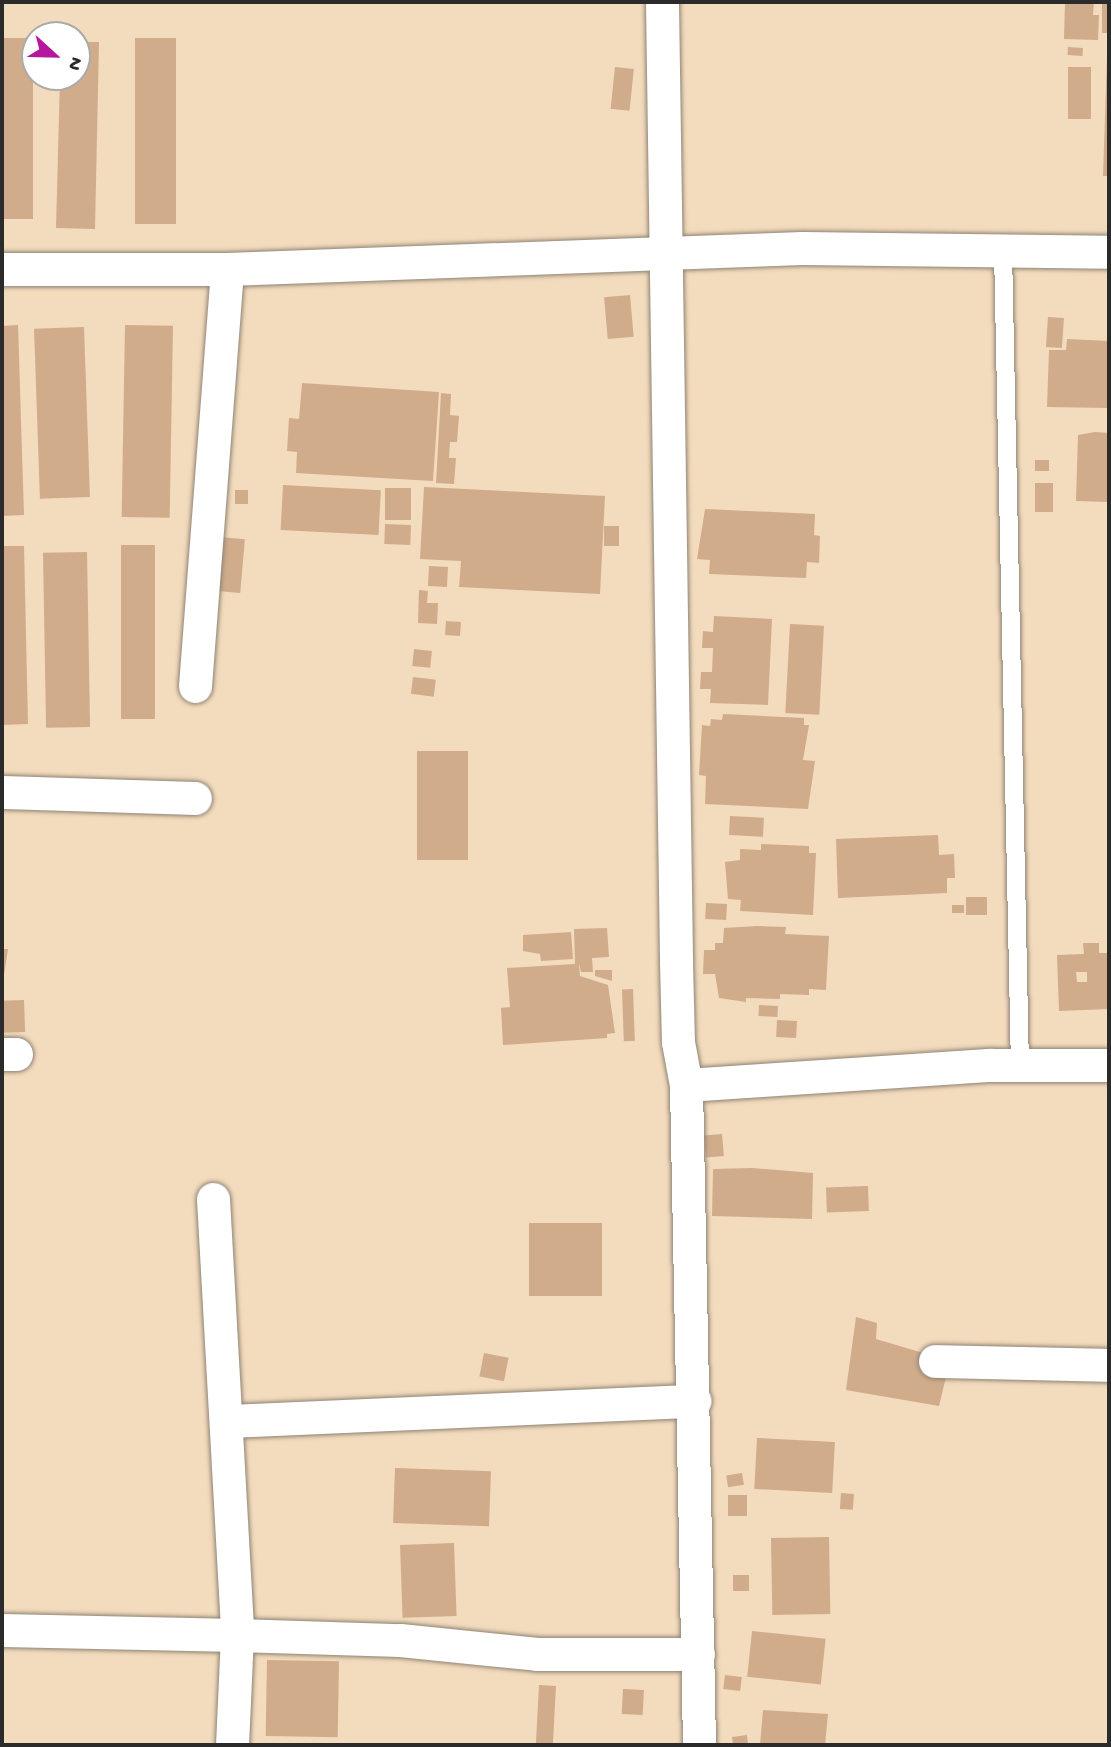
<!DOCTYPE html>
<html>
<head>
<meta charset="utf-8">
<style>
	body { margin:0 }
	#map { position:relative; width:1111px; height:1747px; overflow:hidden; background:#f3dbbd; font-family:"Gochi Hand",sans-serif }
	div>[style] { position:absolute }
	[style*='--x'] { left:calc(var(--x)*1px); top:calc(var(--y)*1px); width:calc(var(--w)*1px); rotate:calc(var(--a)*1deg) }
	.building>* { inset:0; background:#d0ac8b; transform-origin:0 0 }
	.roads { filter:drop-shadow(0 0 2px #8f8374) drop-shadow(0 0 2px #8f8374) }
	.service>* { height:18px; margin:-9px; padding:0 9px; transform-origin:9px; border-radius:9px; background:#fff }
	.minor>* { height:33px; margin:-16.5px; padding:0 16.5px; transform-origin:16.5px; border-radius:16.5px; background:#fff }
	span { translate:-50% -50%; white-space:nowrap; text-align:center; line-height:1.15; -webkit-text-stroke:7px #fff; paint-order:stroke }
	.frame { position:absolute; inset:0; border:4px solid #2b2b2b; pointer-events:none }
	.north { position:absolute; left:21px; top:21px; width:70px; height:70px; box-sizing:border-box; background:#fff; border:2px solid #aaa; border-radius:50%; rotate:112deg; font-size:19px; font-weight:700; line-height:28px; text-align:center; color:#2b2b2b }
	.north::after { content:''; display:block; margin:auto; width:24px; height:32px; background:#b5179e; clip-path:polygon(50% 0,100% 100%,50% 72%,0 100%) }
</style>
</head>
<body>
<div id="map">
	<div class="building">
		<div style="clip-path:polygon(1065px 2px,1094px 2px,1093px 15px,1099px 15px,1098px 40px,1064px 39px)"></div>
		<div style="left:1102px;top:2px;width:7px;height:31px"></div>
		<div style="left:33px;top:38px;width:181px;height:31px;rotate:90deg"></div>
		<div style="left:135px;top:38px;width:41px;height:186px"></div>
		<div style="clip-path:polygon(77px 42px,99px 42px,95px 229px,56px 228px,60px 77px,77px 77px)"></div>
		<div style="left:1068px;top:47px;width:15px;height:8px;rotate:4deg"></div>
		<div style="clip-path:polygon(1107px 57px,1109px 57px,1109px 176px,1103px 176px)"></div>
		<div style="left:615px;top:67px;width:19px;height:42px;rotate:6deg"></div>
		<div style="left:1068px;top:67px;width:23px;height:52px"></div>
		<div style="left:630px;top:295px;width:42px;height:26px;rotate:85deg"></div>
		<div style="left:1048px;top:317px;width:16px;height:30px;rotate:4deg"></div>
		<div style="clip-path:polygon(18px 325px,24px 515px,2px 516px,2px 326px)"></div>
		<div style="left:125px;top:325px;width:48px;height:192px;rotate:1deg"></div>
		<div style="left:84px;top:327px;width:170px;height:50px;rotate:88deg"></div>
		<div style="clip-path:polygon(1067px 339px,1109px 341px,1109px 408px,1047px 407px,1049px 350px,1066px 350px)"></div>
		<div style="clip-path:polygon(302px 383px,439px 392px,433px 481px,296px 473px,297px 452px,287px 451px,289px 418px,299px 419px)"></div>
		<div style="clip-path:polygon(441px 393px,451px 394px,450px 415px,459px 416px,457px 442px,450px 442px,449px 458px,456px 458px,454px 484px,436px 483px)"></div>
		<div style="clip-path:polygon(1095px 432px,1109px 433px,1109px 502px,1076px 501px,1078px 435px)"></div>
		<div style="left:1035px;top:460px;width:14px;height:11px"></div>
		<div style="left:1035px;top:483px;width:18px;height:29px"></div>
		<div style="left:283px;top:485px;width:98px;height:45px;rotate:3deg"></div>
		<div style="clip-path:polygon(424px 487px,605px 496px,600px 594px,459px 587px,461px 561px,420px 559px)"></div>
		<div style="left:385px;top:488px;width:26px;height:32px"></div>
		<div style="left:235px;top:490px;width:13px;height:14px"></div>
		<div style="clip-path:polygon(705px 509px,815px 514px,814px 535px,820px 536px,819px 563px,807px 562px,806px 578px,709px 574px,710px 560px,697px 559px)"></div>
		<div style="left:385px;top:524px;width:26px;height:20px;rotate:2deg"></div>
		<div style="left:604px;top:526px;width:15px;height:20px"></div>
		<div style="left:220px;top:537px;width:25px;height:54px;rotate:5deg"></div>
		<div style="left:121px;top:545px;width:34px;height:174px"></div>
		<div style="clip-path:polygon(2px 546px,24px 546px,28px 724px,2px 725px)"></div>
		<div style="left:87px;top:552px;width:175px;height:44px;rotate:89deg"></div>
		<div style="left:429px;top:566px;width:19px;height:20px;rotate:3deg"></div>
		<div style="clip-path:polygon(419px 590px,428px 591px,427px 603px,438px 603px,437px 624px,418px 623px)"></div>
		<div style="clip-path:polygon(714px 616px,772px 619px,768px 705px,710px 703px,711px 689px,700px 689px,701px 672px,712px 672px,713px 648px,702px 648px,703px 631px,713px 632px)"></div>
		<div style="left:446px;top:621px;width:15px;height:14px;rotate:4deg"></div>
		<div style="left:790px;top:624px;width:34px;height:89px;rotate:3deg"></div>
		<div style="left:414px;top:649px;width:18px;height:17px;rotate:6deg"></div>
		<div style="left:413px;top:677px;width:23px;height:17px;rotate:7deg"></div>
		<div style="clip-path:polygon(723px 714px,804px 718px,804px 725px,809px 725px,803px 760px,815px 761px,808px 809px,705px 804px,706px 776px,699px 775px,702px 725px,710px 726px,711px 719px,722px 720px)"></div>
		<div style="left:417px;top:751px;width:51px;height:109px"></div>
		<div style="left:730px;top:816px;width:34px;height:19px;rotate:3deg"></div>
		<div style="clip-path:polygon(938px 835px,939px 855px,954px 854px,955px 878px,947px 878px,947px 893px,838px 898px,836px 839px)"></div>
		<div style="clip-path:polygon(761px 844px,809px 846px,809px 853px,816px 853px,813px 915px,740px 911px,741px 900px,728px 899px,725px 862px,740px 860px,740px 849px,761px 850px)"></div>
		<div style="left:966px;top:897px;width:21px;height:18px"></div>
		<div style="left:706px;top:903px;width:21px;height:16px;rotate:3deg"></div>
		<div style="left:952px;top:905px;width:12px;height:8px"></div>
		<div style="clip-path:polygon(757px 926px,786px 927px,785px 934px,829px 936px,826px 990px,809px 989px,809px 995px,780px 994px,780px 999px,746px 998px,746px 1002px,719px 998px,715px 974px,703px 974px,704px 950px,715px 950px,715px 943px,723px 943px,724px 928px)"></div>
		<div style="clip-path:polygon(607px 928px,609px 957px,592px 958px,593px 972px,581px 972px,579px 963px,580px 976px,608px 985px,615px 1033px,607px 1034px,607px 1038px,503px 1045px,501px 1008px,510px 1007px,507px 968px,575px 964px,574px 929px)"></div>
		<div style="clip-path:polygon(571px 932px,573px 959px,541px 961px,540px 954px,523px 951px,523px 935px)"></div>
		<div style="clip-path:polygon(evenodd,1083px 943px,1099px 943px,1099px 953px,1109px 953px,1109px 1009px,1059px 1011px,1057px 955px,1084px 954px,1083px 943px,1076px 972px,1087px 972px,1087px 982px,1077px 982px,1076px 972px)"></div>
		<div style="clip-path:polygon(2px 949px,8px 949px,3px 981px,2px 981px)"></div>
		<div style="clip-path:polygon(595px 970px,612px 970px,612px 981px,595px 976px)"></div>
		<div style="left:633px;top:989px;width:52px;height:11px;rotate:88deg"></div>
		<div style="left:24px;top:1000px;width:32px;height:22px;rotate:88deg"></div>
		<div style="left:759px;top:1005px;width:19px;height:11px;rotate:3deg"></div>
		<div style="left:777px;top:1020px;width:20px;height:17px;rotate:3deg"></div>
		<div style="left:722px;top:1134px;width:22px;height:18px;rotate:85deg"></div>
		<div style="clip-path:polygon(752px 1168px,813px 1173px,812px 1219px,712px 1216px,713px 1169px)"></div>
		<div style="left:868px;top:1186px;width:25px;height:42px;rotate:88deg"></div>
		<div style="left:529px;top:1223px;width:73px;height:73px"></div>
		<div style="clip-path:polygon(856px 1317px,877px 1323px,876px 1339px,923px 1353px,920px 1369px,946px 1377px,939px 1406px,846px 1390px)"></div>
		<div style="left:484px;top:1353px;width:25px;height:24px;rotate:11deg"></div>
		<div style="left:757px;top:1438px;width:78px;height:51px;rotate:3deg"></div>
		<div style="left:395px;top:1468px;width:96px;height:55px;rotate:2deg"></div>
		<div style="left:742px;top:1473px;width:12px;height:16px;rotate:81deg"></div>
		<div style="left:841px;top:1493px;width:13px;height:16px;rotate:4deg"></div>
		<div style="left:728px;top:1495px;width:19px;height:21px"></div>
		<div style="left:829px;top:1537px;width:77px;height:58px;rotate:89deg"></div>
		<div style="left:454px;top:1543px;width:73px;height:54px;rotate:88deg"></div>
		<div style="left:733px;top:1575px;width:16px;height:16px"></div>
		<div style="left:752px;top:1631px;width:74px;height:46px;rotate:6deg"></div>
		<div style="left:267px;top:1660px;width:72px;height:76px;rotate:1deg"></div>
		<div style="left:725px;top:1675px;width:17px;height:14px;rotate:7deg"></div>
		<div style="left:539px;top:1685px;width:17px;height:58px;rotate:3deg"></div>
		<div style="left:623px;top:1689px;width:21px;height:25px;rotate:3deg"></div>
		<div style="clip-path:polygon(763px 1710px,828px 1714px,825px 1745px,760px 1745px)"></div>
		<div style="clip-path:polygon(747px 1735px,748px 1745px,733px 1745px,732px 1737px)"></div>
	</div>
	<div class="roads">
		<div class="service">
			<div style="--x:1003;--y:250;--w:815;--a:88.81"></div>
		</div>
		<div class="minor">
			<div style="--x:662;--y:2;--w:960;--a:89.16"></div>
			<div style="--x:676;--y:962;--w:80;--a:88.6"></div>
			<div style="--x:678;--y:1042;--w:44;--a:79.5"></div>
			<div style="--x:686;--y:1085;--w:306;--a:-3.8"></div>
			<div style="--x:991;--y:1065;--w:118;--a:0"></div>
			<div style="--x:2;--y:269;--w:225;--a:0"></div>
			<div style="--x:227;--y:269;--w:575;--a:-2.09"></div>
			<div style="--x:802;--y:248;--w:307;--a:0.7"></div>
			<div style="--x:195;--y:686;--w:418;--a:-85.6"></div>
			<div style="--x:2;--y:792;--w:193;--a:1.8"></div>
			<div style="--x:2;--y:1054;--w:14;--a:0"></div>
			<div style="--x:686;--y:1085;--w:660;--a:88.87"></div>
			<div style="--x:213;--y:1199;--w:437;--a:86.8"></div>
			<div style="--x:237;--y:1635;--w:163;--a:1.8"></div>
			<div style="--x:400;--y:1640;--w:138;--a:5.8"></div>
			<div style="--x:537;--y:1654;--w:161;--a:0"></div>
			<div style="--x:935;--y:1361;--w:174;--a:1.3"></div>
			<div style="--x:228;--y:1421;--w:467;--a:-2.5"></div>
			<div style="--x:2;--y:1630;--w:235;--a:1.2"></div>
			<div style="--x:237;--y:1635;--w:110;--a:92.6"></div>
		</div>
	</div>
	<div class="frame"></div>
	<div class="north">N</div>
</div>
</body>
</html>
